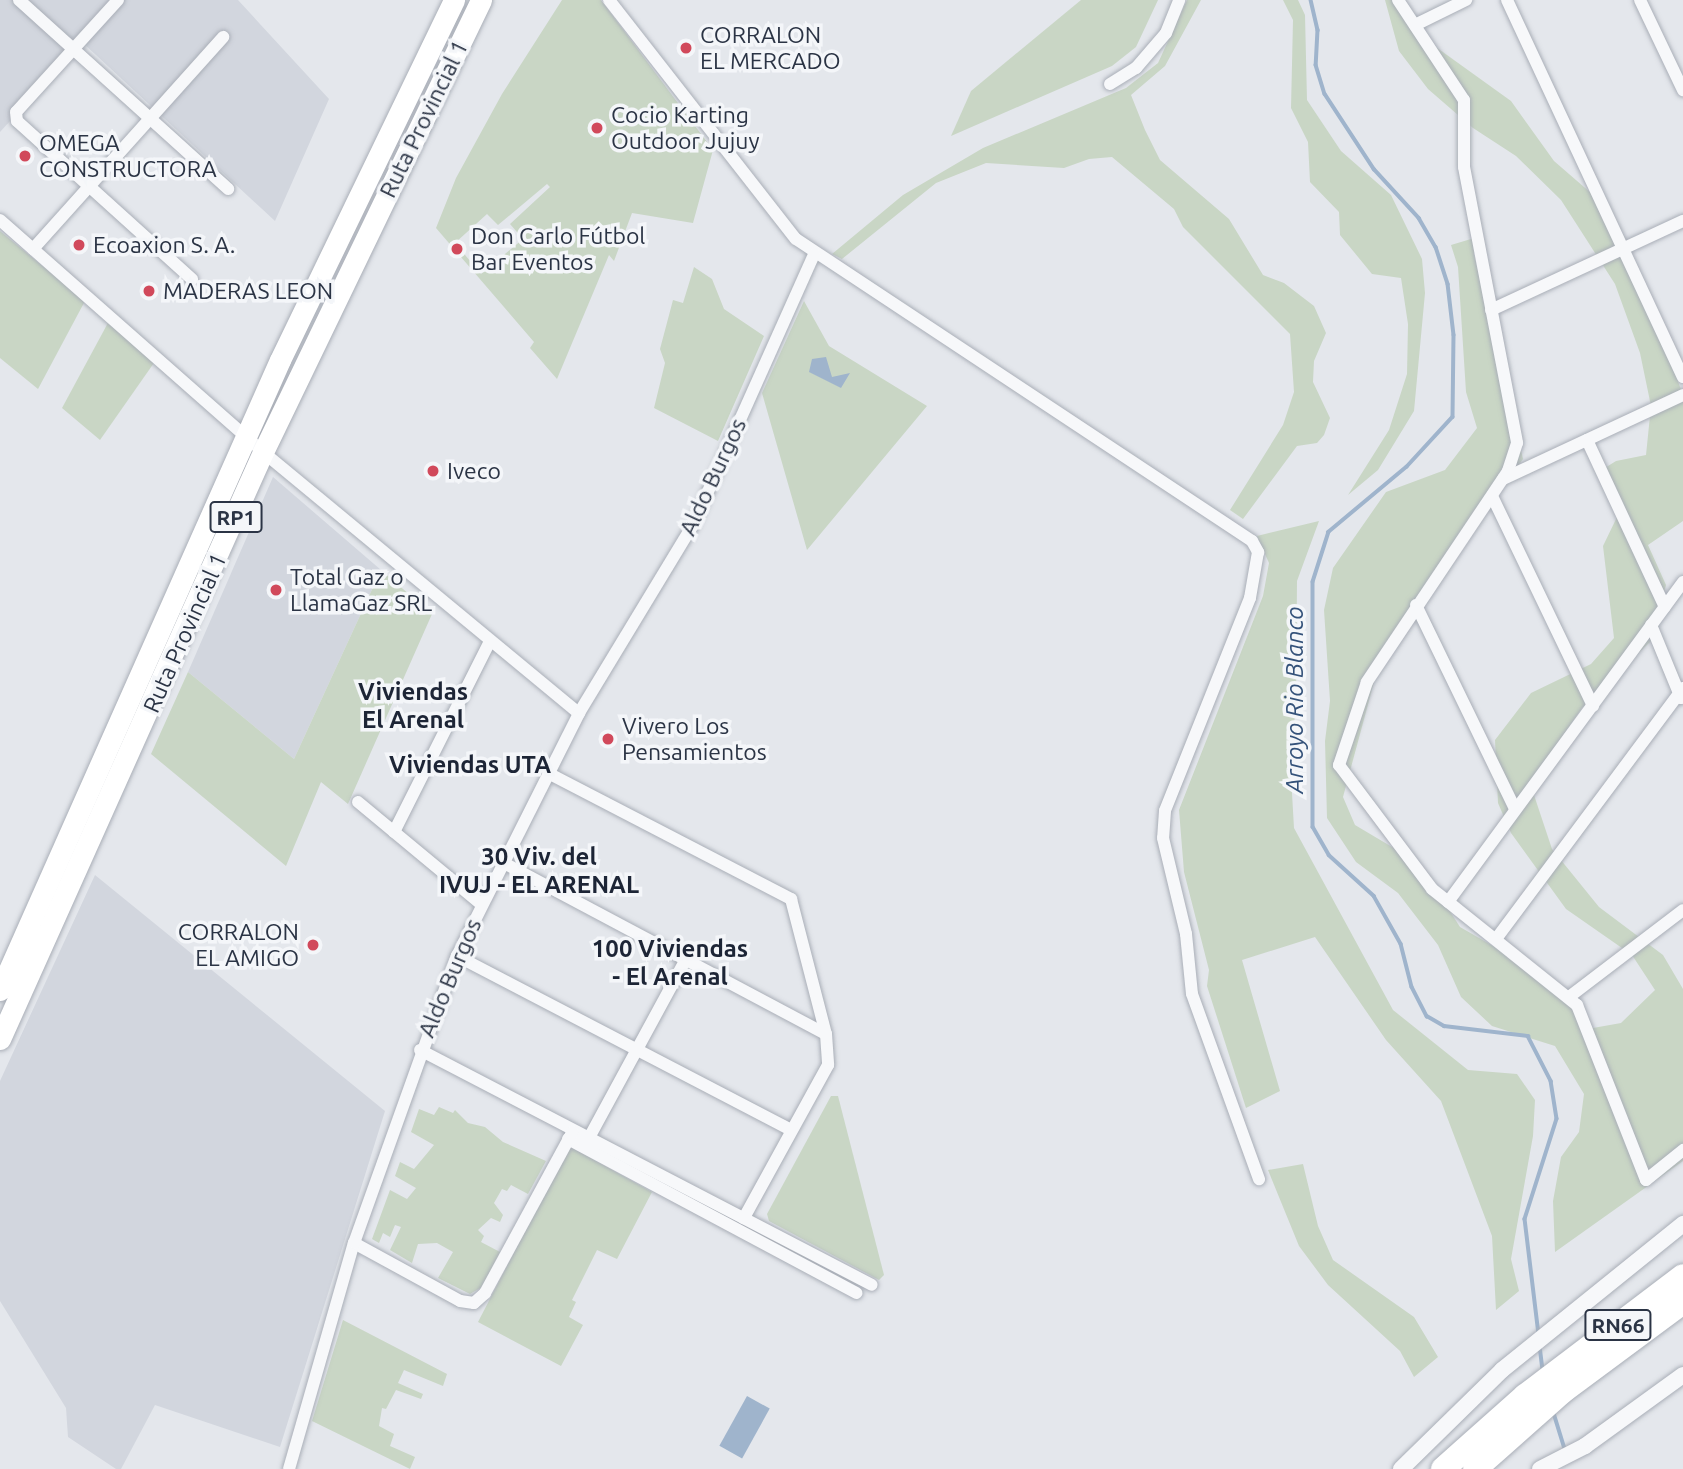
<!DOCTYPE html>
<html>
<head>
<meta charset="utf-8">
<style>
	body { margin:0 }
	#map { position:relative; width:1683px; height:1469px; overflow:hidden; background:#e4e7ec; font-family:Ubuntu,sans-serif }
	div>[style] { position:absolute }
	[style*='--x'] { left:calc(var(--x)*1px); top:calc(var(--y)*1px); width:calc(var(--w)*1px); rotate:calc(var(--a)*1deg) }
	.built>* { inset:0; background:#d2d6de }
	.green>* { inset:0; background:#c9d6c5 }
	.water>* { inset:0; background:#9fb4cc; transform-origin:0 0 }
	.stream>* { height:3.5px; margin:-1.75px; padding:0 1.75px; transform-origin:1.75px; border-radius:1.75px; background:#9fb4cc }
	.roads { filter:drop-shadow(0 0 2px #a9aeb7) drop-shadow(0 0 2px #a9aeb7) }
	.minor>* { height:12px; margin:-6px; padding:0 6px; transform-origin:6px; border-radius:6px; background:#f7f8fa }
	.tertiary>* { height:16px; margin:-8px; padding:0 8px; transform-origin:8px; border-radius:8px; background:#f7f8fa }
	.primary>* { height:21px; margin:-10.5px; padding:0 10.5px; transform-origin:10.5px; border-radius:10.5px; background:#fff }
	.motorway>* { height:24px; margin:-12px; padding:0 12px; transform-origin:12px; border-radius:12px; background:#fff }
	.dots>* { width:19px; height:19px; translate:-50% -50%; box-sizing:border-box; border:4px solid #f4f6f9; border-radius:50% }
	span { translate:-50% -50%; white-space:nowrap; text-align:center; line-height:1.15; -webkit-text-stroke:7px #f4f6f9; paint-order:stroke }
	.shield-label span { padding:2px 5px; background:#f4f6f9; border:2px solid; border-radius:5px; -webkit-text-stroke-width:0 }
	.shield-label { font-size:21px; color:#2b3445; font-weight:700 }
	.poi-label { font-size:23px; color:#2b3445 }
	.left { translate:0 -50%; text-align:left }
	.right { translate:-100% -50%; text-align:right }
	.street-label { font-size:23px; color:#2b3445 }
	.neighbourhood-label { font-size:24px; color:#1d2536; font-weight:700 }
	.water-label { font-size:24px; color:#34527a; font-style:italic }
</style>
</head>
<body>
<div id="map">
	<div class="built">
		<div style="clip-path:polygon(0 0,238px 0,329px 99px,275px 221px,82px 42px,0 132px)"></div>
		<div style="clip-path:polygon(273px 477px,381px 570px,294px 759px,188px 672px)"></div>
		<div style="clip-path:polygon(95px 875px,385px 1111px,280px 1447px,155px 1405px,121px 1469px,116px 1469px,68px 1437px,66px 1408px,0 1301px,0 1081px)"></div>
	</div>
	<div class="green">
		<div style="clip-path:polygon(evenodd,562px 0,601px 0,713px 150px,693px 223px,632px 213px,614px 261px,609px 255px,557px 379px,530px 348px,534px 342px,436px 228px,456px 178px,502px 94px,562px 0,547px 184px,550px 187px,510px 224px,523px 239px,481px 274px,455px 243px,487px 214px,498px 225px,547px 184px)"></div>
		<div style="clip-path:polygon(1081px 0,1158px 0,1136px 47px,1112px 66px,951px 136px,971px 91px)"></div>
		<div style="clip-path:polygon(1187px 0,1201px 0,1165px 66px,1131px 95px,1145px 130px,1160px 160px,1229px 219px,1263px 275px,1284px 283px,1314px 306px,1326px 333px,1314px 361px,1313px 382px,1330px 418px,1324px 435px,1317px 443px,1297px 446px,1243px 519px,1230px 510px,1283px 425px,1294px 392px,1290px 334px,1183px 227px,1174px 209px,1112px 157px,1089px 159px,1064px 168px,986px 163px,936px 183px,842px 259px,832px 254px,903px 195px,983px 148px,1126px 88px,1158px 63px)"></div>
		<div style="clip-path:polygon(1283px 0,1298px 0,1305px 15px,1307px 100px,1341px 151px,1391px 195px,1422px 259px,1425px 293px,1414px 411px,1378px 470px,1348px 495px,1389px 430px,1407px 374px,1408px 324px,1401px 278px,1372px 274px,1340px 235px,1339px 212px,1310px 182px,1308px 142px,1291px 108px,1293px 20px)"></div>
		<div style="clip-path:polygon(1385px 0,1404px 0,1415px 32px,1511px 101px,1554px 161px,1599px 200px,1649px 303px,1683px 395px,1683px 521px,1648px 545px,1666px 585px,1651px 641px,1582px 708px,1530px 783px,1552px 849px,1599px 907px,1663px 955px,1683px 989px,1683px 1161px,1555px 1252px,1553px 1201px,1561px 1157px,1579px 1132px,1584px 1094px,1555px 1046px,1492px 1026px,1461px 997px,1438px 945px,1398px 893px,1356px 862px,1327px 818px,1325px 741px,1330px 701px,1324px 610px,1333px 568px,1386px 492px,1445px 470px,1477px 428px,1466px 392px,1458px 267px,1451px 245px,1481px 236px,1474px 254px,1523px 459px,1383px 649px,1343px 797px,1355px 825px,1419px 863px,1460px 927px,1526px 965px,1593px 1028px,1621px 1023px,1655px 990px,1632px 955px,1566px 909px,1511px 833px,1498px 803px,1495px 740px,1531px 693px,1591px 664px,1614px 638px,1603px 546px,1617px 517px,1600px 471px,1616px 461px,1646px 455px,1651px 406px,1640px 353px,1615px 284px,1561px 200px,1516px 156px,1473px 128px,1428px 89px,1399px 51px)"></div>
		<div style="clip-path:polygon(0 231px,85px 301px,38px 389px,0 358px)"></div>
		<div style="clip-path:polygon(694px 267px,712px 279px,724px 309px,764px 336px,718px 441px,654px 408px,665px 363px,660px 349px,673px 300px,683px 303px)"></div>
		<div style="clip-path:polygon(804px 301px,829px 346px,927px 406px,807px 550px,762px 393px)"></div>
		<div style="clip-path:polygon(109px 321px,156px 360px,100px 440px,62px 408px)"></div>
		<div style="clip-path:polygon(1319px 521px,1297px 581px,1296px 707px,1290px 758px,1294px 828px,1393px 1010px,1468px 1070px,1517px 1074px,1535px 1100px,1533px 1136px,1511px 1259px,1519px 1291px,1496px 1310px,1492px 1236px,1441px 1101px,1386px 1040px,1315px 937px,1242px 960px,1280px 1091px,1246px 1108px,1207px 986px,1209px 970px,1184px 872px,1179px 810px,1263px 596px,1269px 563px,1257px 536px)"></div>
		<div style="clip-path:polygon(381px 570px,432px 614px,348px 804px,321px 782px,286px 866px,151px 754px,188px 672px,294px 759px)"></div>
		<div style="clip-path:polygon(831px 1096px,838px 1096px,884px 1275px,879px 1280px,769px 1221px,767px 1214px)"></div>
		<div style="clip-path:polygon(439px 1107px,453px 1113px,455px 1110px,468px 1123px,485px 1127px,503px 1142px,546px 1161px,528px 1194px,511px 1185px,507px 1191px,502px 1189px,494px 1203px,503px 1215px,500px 1222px,491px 1218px,478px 1230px,484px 1236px,481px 1242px,500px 1252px,482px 1287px,470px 1294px,438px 1278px,453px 1252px,437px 1243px,418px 1244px,412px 1263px,390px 1250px,401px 1227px,395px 1225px,390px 1237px,383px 1233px,379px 1243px,372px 1239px,390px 1190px,407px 1199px,416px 1188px,395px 1176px,400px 1162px,414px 1169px,434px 1145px,411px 1132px,419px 1109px,434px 1115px)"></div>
		<div style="clip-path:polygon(569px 1146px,652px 1192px,617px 1259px,597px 1250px,572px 1300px,576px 1302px,569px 1317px,583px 1325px,561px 1366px,478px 1322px)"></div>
		<div style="clip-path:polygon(1303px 1164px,1318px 1226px,1333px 1260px,1414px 1317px,1438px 1357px,1414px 1377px,1400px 1351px,1328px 1285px,1299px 1246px,1268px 1170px)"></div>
		<div style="clip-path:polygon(343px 1320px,447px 1374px,443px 1386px,404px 1370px,398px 1383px,423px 1394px,421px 1399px,396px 1390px,386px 1409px,382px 1408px,379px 1426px,394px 1434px,390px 1446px,415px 1457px,410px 1469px,312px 1421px)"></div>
	</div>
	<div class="water">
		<div style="clip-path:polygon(826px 357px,832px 377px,850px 373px,841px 388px,809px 372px,812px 359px)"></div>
		<div style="left:747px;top:1396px;width:26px;height:57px;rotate:29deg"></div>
	</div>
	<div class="stream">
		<div style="--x:1311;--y:0;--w:31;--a:77"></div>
		<div style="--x:1318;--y:30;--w:35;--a:93"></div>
		<div style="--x:1316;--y:65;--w:30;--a:73"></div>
		<div style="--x:1325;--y:94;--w:90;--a:56.8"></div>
		<div style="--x:1374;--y:169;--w:67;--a:47.4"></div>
		<div style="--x:1419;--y:218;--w:34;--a:60"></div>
		<div style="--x:1436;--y:247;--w:39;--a:72"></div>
		<div style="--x:1448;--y:284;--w:51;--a:83.3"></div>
		<div style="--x:1454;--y:335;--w:82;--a:90.7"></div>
		<div style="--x:1453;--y:417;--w:68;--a:132.6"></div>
		<div style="--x:1407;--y:467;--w:102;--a:140.2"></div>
		<div style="--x:1329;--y:532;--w:52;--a:107.7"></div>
		<div style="--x:1313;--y:582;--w:245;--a:90"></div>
		<div style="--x:1313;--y:827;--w:32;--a:60"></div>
		<div style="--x:1329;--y:855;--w:61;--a:42.3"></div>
		<div style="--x:1374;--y:896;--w:55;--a:60.6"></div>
		<div style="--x:1401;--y:944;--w:44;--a:75.7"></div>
		<div style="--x:1412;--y:987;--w:33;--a:63"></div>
		<div style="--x:1427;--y:1016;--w:20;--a:30"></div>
		<div style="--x:1444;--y:1026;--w:85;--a:6.8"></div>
		<div style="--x:1528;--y:1036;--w:51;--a:62.9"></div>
		<div style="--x:1551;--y:1081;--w:38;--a:81"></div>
		<div style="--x:1557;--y:1119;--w:105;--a:107.7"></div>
		<div style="--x:1525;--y:1219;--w:116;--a:83.1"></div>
		<div style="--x:1540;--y:1346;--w:23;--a:83"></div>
		<div style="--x:1553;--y:1410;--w:41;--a:72.9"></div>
	</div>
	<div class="roads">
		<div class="minor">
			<div style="--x:19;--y:0;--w:282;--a:42.1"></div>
			<div style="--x:118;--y:0;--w:151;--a:132.3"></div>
			<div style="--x:16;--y:112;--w:9;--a:84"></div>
			<div style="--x:17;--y:121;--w:236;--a:42.1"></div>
			<div style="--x:609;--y:0;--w:303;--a:52"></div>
			<div style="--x:796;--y:239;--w:547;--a:33.52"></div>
			<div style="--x:1252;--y:541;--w:13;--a:61"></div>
			<div style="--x:1258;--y:552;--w:47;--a:99.9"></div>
			<div style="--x:1250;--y:598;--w:229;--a:111.8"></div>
			<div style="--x:1165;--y:811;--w:27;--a:94"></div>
			<div style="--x:1163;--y:838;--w:99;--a:76.5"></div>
			<div style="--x:1186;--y:934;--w:60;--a:84.3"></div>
			<div style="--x:1192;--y:994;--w:197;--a:70.1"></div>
			<div style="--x:1398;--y:0;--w:120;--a:56.6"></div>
			<div style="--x:1464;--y:100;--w:67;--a:90"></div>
			<div style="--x:1464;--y:167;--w:281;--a:79.1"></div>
			<div style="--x:1517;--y:443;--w:29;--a:108"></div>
			<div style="--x:1508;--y:471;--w:254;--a:123.8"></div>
			<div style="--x:1367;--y:682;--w:88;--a:108.6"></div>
			<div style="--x:1339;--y:765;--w:155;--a:53.1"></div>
			<div style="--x:1432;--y:889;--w:186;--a:38.7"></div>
			<div style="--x:1577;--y:1005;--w:188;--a:68.5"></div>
			<div style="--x:1646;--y:1180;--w:48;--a:-39"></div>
			<div style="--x:1507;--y:0;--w:416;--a:65"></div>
			<div style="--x:1640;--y:0;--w:100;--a:64.5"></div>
			<div style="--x:1415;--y:25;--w:57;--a:-26.1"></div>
			<div style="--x:1110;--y:84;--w:31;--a:-32"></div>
			<div style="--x:1136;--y:68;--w:46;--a:-49.4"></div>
			<div style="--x:1166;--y:33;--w:35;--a:-68"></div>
			<div style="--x:0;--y:220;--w:351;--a:41.4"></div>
			<div style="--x:263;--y:452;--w:410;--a:39.6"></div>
			<div style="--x:33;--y:249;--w:285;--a:-48.1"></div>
			<div style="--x:1491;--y:310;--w:212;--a:-24.9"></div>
			<div style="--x:1587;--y:440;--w:184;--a:65"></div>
			<div style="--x:1503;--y:479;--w:199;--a:-25"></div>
			<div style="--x:1492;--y:496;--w:233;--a:64.3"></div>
			<div style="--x:1416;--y:605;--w:227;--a:64.1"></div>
			<div style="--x:1651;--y:625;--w:79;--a:67.7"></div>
			<div style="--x:548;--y:773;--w:274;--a:27.4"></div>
			<div style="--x:791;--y:899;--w:139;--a:75.5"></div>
			<div style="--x:826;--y:1034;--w:31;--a:86"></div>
			<div style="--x:828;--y:1065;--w:175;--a:118.8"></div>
			<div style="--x:358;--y:802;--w:160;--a:39.7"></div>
			<div style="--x:394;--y:832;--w:212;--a:-63.3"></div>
			<div style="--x:502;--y:862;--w:367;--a:28"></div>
			<div style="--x:1448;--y:902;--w:397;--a:-53.7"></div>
			<div style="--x:1496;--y:939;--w:313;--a:-53.3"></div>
			<div style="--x:457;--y:956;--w:377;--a:27.5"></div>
			<div style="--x:1569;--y:997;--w:143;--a:-37.3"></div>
			<div style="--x:420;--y:1050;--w:509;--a:27.47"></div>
			<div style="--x:590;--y:1136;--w:204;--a:-61.5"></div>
			<div style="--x:568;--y:1139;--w:327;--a:28.1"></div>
			<div style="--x:354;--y:1243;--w:121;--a:28.7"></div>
			<div style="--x:460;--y:1301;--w:14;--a:8"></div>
			<div style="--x:474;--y:1303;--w:15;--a:-42"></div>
			<div style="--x:485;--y:1293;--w:184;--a:-61.5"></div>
			<div style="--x:289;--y:1469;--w:235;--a:-74"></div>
			<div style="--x:354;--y:1243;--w:305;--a:-70.3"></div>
			<div style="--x:457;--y:956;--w:272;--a:-63.3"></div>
			<div style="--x:579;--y:713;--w:220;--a:-58.8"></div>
			<div style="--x:693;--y:525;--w:297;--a:-65.9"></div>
		</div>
		<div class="tertiary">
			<div style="--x:1401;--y:1469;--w:141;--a:-44.4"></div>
			<div style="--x:1502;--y:1370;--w:233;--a:-38.9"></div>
			<div style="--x:1540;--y:1469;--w:51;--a:-27.1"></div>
			<div style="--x:1585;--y:1446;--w:121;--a:-35.9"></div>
		</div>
		<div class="primary">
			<div style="--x:0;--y:990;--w:689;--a:-66.04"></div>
			<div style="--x:280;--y:360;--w:400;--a:-64.2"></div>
			<div style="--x:0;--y:1039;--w:643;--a:-65.87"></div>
			<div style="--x:263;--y:452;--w:502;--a:-64.25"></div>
		</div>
		<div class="motorway">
			<div style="--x:1443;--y:1469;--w:110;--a:-41.7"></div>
			<div style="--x:1525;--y:1396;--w:198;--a:-37.2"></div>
			<div style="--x:1475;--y:1469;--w:118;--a:-41.6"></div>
			<div style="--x:1563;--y:1391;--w:149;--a:-36.6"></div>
		</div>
	</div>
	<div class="dots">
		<div style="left:686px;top:48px;background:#d1495b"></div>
		<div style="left:597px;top:128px;background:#d1495b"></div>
		<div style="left:25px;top:156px;background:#d1495b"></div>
		<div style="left:79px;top:245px;background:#d1495b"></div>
		<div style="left:457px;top:249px;background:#d1495b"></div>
		<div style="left:149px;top:291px;background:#d1495b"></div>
		<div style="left:433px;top:471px;background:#d1495b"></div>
		<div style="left:276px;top:590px;background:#d1495b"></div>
		<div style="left:608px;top:739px;background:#d1495b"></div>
		<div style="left:313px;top:945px;background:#d1495b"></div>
	</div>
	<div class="shield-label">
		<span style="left:236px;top:517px">RP1</span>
		<span style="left:1618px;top:1325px">RN66</span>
	</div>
	<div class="poi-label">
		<span class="left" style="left:700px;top:48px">CORRALON<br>EL MERCADO</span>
		<span class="left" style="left:611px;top:128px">Cocio Karting<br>Outdoor Jujuy</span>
		<span class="left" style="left:39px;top:156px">OMEGA<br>CONSTRUCTORA</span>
		<span class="left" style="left:471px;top:249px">Don Carlo Fútbol<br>Bar Eventos</span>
		<span class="left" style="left:93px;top:245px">Ecoaxion S. A.</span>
		<span class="left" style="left:163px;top:291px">MADERAS LEON</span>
		<span class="left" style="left:447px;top:471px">Iveco</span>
		<span class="left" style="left:290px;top:590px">Total Gaz o<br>LlamaGaz SRL</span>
		<span class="left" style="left:622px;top:739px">Vivero Los<br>Pensamientos</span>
		<span class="right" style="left:299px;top:945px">CORRALON<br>EL AMIGO</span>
	</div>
	<div class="street-label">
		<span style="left:424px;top:119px;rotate:-64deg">Ruta Provincial 1</span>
		<span style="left:713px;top:477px;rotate:-65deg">Aldo Burgos</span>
		<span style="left:185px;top:633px;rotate:-66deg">Ruta Provincial 1</span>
		<span style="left:450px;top:978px;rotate:-67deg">Aldo Burgos</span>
	</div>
	<div class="neighbourhood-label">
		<span style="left:413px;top:706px">Viviendas<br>El Arenal</span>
		<span style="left:470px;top:765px">Viviendas UTA</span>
		<span style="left:539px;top:871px">30 Viv. del<br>IVUJ - EL ARENAL</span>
		<span style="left:670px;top:963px">100 Viviendas<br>- El Arenal</span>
	</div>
	<div class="water-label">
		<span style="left:1295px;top:700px;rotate:-90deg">Arroyo Rio Blanco</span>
	</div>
</div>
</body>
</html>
